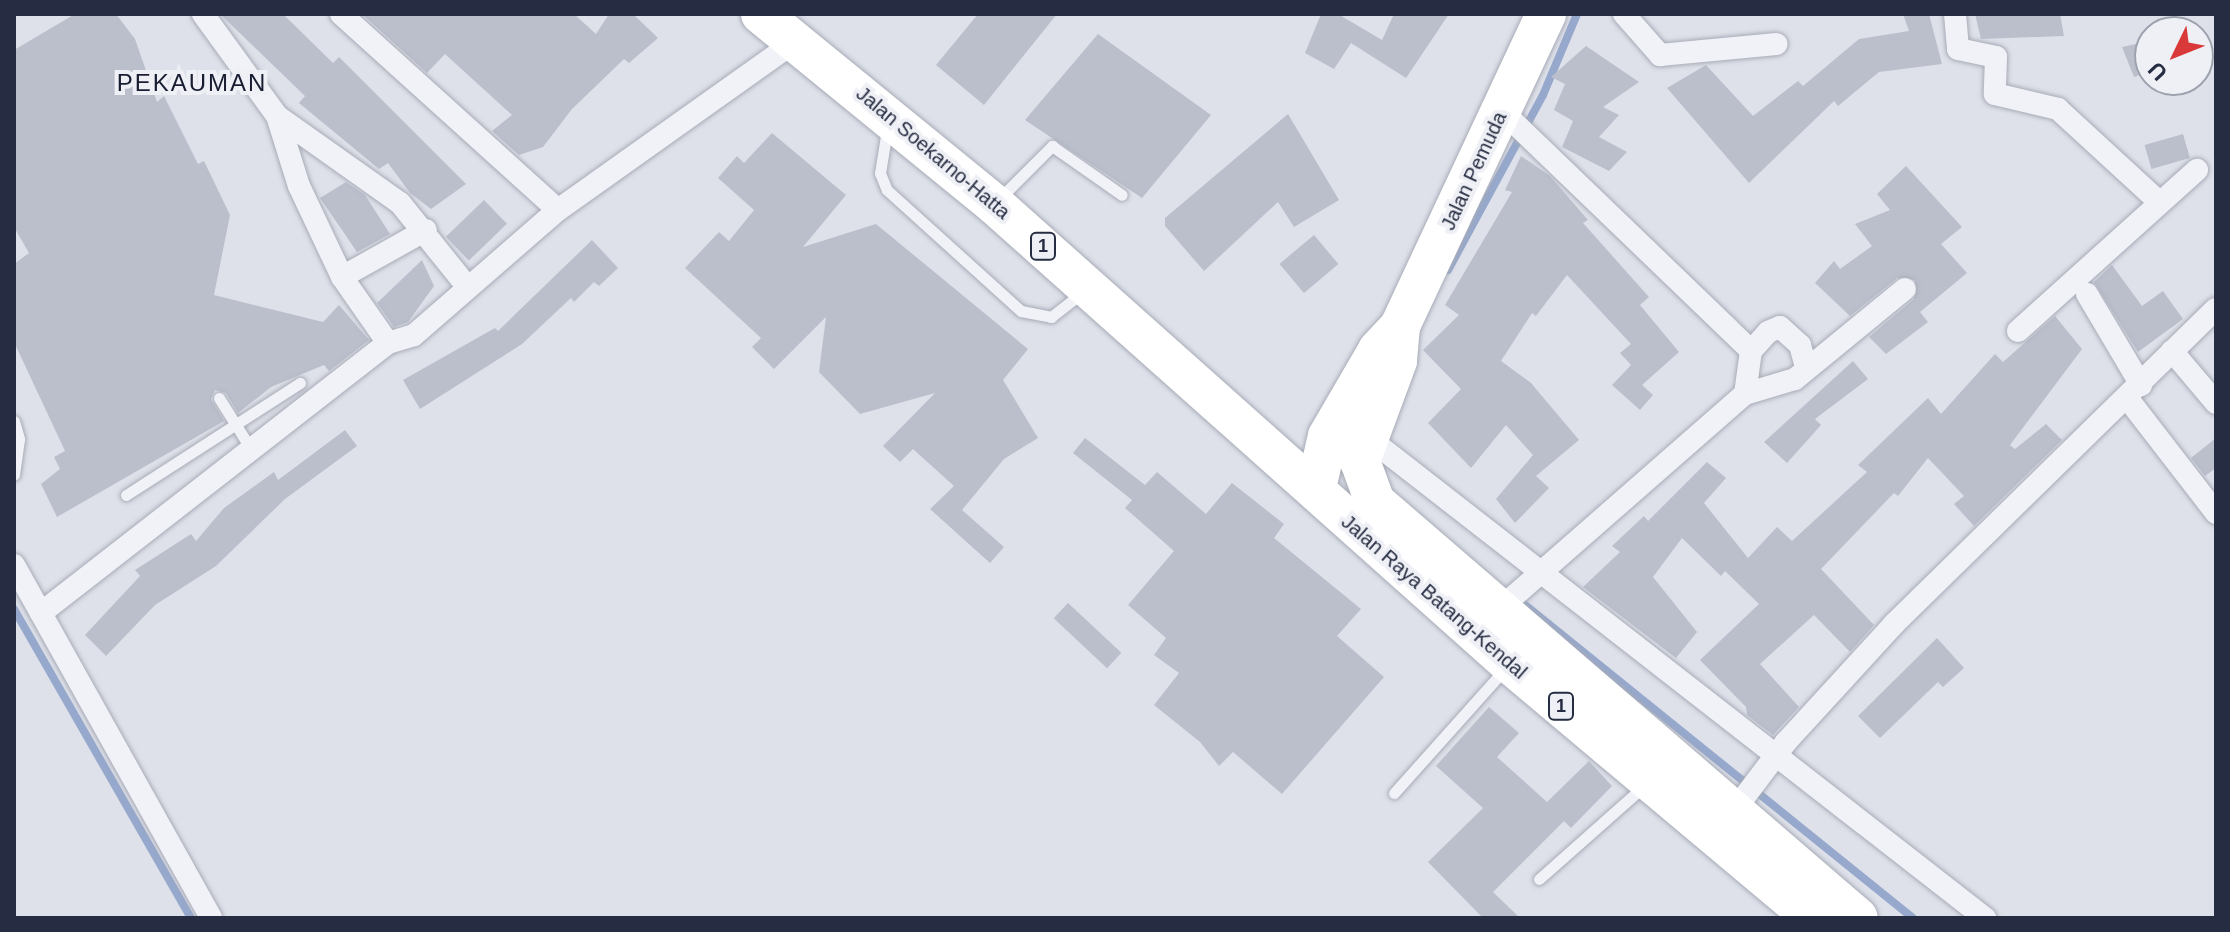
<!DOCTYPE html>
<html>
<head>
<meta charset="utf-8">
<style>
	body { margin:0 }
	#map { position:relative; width:2230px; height:932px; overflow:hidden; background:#dee1e9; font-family:Helvetica,sans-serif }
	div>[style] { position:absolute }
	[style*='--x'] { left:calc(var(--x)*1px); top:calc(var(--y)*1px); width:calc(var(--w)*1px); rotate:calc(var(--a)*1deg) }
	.stream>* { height:8px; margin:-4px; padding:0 4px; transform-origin:4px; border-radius:4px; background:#96a8cc }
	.building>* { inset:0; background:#bbbfcc; transform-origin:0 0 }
	.roads { filter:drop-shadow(0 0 2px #a7abb7) drop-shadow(0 0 2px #a7abb7) }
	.lane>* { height:11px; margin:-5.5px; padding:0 5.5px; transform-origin:5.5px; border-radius:5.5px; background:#f1f2f7 }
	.street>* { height:22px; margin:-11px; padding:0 11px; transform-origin:11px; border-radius:11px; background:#f1f2f7 }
	.highway>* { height:40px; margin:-20px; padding:0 20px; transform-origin:20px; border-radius:20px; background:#fff }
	span { translate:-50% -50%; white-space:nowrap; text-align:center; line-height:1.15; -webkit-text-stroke:8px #eef0f6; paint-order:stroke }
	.shield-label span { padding:2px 6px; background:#eef0f6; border:2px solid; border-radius:6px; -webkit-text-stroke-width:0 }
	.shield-label { font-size:18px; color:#262c41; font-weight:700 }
	.street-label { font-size:20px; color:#262c41 }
	.quarter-label { font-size:24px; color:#181d32; letter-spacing:2px }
	.frame { position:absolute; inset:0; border:16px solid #262c41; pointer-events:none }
	.north { position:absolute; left:2134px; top:16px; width:80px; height:80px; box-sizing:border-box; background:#eef0f6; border:2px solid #9ea2ae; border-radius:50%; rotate:227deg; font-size:22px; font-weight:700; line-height:32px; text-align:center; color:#262c41 }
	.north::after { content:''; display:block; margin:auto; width:28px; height:36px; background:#d93938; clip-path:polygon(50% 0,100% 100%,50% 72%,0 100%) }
</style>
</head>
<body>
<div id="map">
	<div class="stream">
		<div style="--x:1448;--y:270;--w:199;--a:-61.5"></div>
		<div style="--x:1543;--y:95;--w:88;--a:-67.2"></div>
		<div style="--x:1520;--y:601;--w:505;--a:38.89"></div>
		<div style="--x:14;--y:609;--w:356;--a:60.2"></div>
	</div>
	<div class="building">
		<div style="clip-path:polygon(75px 14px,116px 14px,135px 39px,157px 102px,164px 96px,198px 164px,204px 161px,230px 215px,214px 295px,323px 322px,339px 305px,369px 340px,329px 371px,324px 365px,271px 387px,238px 413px,226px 393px,215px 390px,211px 399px,224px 421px,57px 517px,41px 484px,60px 469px,54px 457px,65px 451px,14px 342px,14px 264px,29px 253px,14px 227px,14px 50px)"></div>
		<div style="clip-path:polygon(220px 14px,283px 14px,333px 63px,339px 57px,466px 184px,431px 209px,410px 193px,388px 163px,379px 169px,299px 103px,305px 96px)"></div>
		<div style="clip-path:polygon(362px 14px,574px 14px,596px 34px,609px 14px,633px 14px,658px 38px,629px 63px,624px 59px,572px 109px,543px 147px,519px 155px,492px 131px,512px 115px,445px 54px,427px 73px)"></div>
		<div style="clip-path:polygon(978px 14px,1057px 14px,984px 105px,936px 65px)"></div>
		<div style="clip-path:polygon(1321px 14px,1338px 14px,1382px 40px,1394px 14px,1449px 14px,1406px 78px,1351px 43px,1334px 69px,1305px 53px)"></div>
		<div style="clip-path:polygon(1903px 14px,1929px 14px,1942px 64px,1879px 72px,1838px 106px,1834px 101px,1749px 183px,1667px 88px,1706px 65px,1753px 116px,1798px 81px,1803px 86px,1859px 39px,1909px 31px)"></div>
		<div style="clip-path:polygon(1975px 14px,2060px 14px,2064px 36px,1981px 39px)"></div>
		<div style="clip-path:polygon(1098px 34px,1211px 115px,1142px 198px,1025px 120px)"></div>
		<div style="clip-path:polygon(2150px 41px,2150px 72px,2134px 77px,2122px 47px)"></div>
		<div style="clip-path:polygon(1586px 46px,1639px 82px,1603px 107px,1619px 115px,1599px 137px,1627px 152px,1609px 171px,1562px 147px,1573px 121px,1554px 110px,1565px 84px,1551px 77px)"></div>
		<div style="clip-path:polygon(1288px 114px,1339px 200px,1294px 227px,1278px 202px,1204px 271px,1165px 226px,1165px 218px)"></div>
		<div style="clip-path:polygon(772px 133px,846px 195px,803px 247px,876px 224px,1028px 349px,1003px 380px,1038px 438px,1004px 459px,962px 510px,1004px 547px,990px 563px,930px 509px,954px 486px,913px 449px,900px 462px,883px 446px,935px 393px,860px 414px,819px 372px,826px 317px,774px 369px,752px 347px,761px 338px,685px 268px,719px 232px,729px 241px,754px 210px,718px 178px,737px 156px,744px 163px)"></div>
		<div style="left:2183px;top:134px;width:25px;height:40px;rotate:74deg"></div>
		<div style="clip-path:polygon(1521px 156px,1550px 176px,1588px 220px,1583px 223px,1649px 297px,1640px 305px,1679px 352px,1642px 385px,1653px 395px,1640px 410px,1612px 385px,1631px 365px,1620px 353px,1631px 344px,1567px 275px,1536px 316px,1532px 313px,1501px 361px,1531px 383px,1579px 440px,1536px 476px,1549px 488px,1515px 523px,1496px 499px,1533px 455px,1506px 425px,1471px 468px,1428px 423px,1461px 389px,1423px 350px,1459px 315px,1445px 305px,1512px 192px,1505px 190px)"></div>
		<div style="clip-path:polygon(1906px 166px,1962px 227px,1941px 244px,1967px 273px,1920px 312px,1928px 322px,1886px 354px,1869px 337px,1914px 299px,1915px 280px,1897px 278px,1850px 316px,1815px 283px,1834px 261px,1840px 269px,1872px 246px,1855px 224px,1890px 210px,1877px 194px)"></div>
		<div style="clip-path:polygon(346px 182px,365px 195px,390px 234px,357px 252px,320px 198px)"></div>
		<div style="left:484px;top:200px;width:33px;height:53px;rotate:46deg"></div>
		<div style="left:1314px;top:235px;width:38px;height:45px;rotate:50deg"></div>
		<div style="clip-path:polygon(592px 240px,618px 268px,599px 286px,594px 282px,574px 302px,571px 298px,522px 344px,420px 409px,403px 380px,495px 328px,498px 331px)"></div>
		<div style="clip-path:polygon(422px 260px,434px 286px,408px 322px,394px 327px,377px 303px)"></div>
		<div style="clip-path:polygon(2112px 265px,2142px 306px,2163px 291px,2183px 319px,2138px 352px,2094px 282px)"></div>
		<div style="clip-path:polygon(2055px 316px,2082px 349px,2010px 445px,2015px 449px,2046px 424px,2062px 440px,1974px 526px,1954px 504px,1964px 496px,1928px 458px,1898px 496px,1894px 493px,1821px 569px,1874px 625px,1850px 652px,1814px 615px,1760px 664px,1799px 707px,1773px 735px,1747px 715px,1746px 707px,1700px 660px,1759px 604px,1725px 571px,1721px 576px,1682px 538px,1653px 577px,1697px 632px,1676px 658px,1583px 587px,1620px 552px,1612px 546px,1644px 516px,1648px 521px,1707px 462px,1726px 478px,1704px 503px,1748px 558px,1777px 527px,1792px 541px,1867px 472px,1858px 465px,1928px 398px,1941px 414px,1995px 354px,2003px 362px)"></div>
		<div style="clip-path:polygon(1853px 361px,1868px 379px,1815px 419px,1821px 425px,1787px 463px,1764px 442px)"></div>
		<div style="clip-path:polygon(345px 430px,357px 446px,285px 499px,216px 566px,155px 605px,106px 656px,85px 635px,140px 576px,135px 570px,191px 534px,196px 541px,224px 508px,274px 472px,278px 480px)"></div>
		<div style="clip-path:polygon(1085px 438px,1145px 485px,1157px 472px,1206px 514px,1232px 483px,1284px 524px,1274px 538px,1361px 609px,1337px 636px,1384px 677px,1282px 794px,1233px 752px,1219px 766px,1200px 742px,1154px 705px,1179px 673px,1154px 655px,1166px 638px,1128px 605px,1174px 551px,1125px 508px,1132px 500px,1073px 453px)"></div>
		<div style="clip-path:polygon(2216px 438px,2216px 468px,2205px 476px,2191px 458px)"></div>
		<div style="left:1068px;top:603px;width:73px;height:21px;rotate:43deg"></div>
		<div style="clip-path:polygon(1937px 638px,1964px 668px,1943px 687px,1938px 682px,1880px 738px,1858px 716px)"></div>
		<div style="clip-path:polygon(1489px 707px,1519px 733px,1497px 757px,1547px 802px,1589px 761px,1612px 786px,1571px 828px,1564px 821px,1493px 892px,1520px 918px,1483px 918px,1428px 862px,1483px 808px,1436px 766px)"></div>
	</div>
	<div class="roads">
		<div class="lane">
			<div style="--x:887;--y:130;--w:44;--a:99.2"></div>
			<div style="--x:880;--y:173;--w:18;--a:68"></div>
			<div style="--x:887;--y:190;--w:181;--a:42.1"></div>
			<div style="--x:1021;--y:311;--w:31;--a:11"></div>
			<div style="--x:1051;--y:317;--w:41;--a:-38"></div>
			<div style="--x:1000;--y:198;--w:74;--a:-45"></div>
			<div style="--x:1052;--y:146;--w:85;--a:35"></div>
			<div style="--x:219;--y:398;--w:60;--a:57.9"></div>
			<div style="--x:14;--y:421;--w:19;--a:74"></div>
			<div style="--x:19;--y:439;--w:36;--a:98"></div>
			<div style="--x:126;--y:495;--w:207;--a:-32.8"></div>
			<div style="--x:1394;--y:793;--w:165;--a:-48.2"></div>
			<div style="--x:1539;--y:879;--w:140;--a:-41.5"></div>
		</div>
		<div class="street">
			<div style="--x:203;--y:14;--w:126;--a:54"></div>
			<div style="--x:277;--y:116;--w:73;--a:72.6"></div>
			<div style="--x:299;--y:186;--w:101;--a:64.7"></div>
			<div style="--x:342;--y:277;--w:80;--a:55.1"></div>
			<div style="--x:341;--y:14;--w:292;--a:42.1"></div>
			<div style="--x:1624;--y:14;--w:55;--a:48.7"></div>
			<div style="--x:1660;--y:55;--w:117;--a:-5.4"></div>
			<div style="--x:1955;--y:14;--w:35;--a:85"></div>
			<div style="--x:1958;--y:49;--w:39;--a:12"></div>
			<div style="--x:1996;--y:57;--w:37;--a:92"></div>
			<div style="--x:1995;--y:94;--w:65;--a:13.4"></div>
			<div style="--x:2058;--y:109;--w:136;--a:42.6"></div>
			<div style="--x:1502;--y:111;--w:346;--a:43.9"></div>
			<div style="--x:277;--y:116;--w:151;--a:35.3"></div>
			<div style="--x:400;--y:203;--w:105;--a:51.2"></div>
			<div style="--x:342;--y:277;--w:96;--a:-29.2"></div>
			<div style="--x:2087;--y:294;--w:106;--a:59.3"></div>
			<div style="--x:2018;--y:331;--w:241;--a:-42"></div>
			<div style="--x:2172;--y:351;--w:68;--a:49.8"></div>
			<div style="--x:1745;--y:394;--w:43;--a:-82.1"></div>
			<div style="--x:1751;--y:351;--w:25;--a:-48"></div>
			<div style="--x:1768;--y:332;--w:13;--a:-23"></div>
			<div style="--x:1780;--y:327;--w:27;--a:42"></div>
			<div style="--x:1800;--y:345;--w:24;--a:75"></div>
			<div style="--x:2128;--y:399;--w:144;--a:52.3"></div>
			<div style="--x:1366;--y:436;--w:785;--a:37.91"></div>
			<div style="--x:14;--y:565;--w:404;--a:60.8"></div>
			<div style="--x:1498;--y:610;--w:328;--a:-41.2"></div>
			<div style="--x:1745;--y:394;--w:52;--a:-16.7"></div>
			<div style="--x:1795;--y:379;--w:142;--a:-39.3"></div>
			<div style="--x:41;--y:613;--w:440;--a:-37.9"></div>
			<div style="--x:388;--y:343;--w:27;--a:-17"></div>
			<div style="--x:414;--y:335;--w:191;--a:-41"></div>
			<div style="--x:558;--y:210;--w:293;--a:-35.4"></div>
			<div style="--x:1733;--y:812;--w:88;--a:-52.9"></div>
			<div style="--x:1786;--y:742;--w:160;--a:-47.5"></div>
			<div style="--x:1894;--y:624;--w:450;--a:-44.4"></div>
		</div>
		<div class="highway">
			<div style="--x:761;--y:14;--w:301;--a:39.2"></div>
			<div style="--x:994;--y:204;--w:690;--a:41.71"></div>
			<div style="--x:1509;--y:663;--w:397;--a:40"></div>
			<div style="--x:1400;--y:326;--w:35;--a:95"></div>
			<div style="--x:1397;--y:361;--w:107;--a:110.3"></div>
			<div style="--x:1360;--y:461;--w:44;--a:69.9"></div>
			<div style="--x:1375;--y:502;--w:637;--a:40.74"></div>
			<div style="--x:1316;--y:488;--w:53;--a:-77"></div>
			<div style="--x:1328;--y:436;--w:99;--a:-59.8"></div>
			<div style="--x:1378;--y:350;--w:33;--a:-47"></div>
			<div style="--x:1400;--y:326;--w:344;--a:-64.9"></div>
		</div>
	</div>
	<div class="shield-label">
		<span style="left:1043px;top:246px">1</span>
		<span style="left:1561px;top:706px">1</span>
	</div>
	<div class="street-label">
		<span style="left:933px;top:153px;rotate:40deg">Jalan Soekarno-Hatta</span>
		<span style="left:1474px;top:171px;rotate:-65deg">Jalan Pemuda</span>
		<span style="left:1434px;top:597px;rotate:41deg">Jalan Raya Batang-Kendal</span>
	</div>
	<div class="quarter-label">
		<span style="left:192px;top:83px">PEKAUMAN</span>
	</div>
	<div class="frame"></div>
	<div class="north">U</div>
</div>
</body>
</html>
